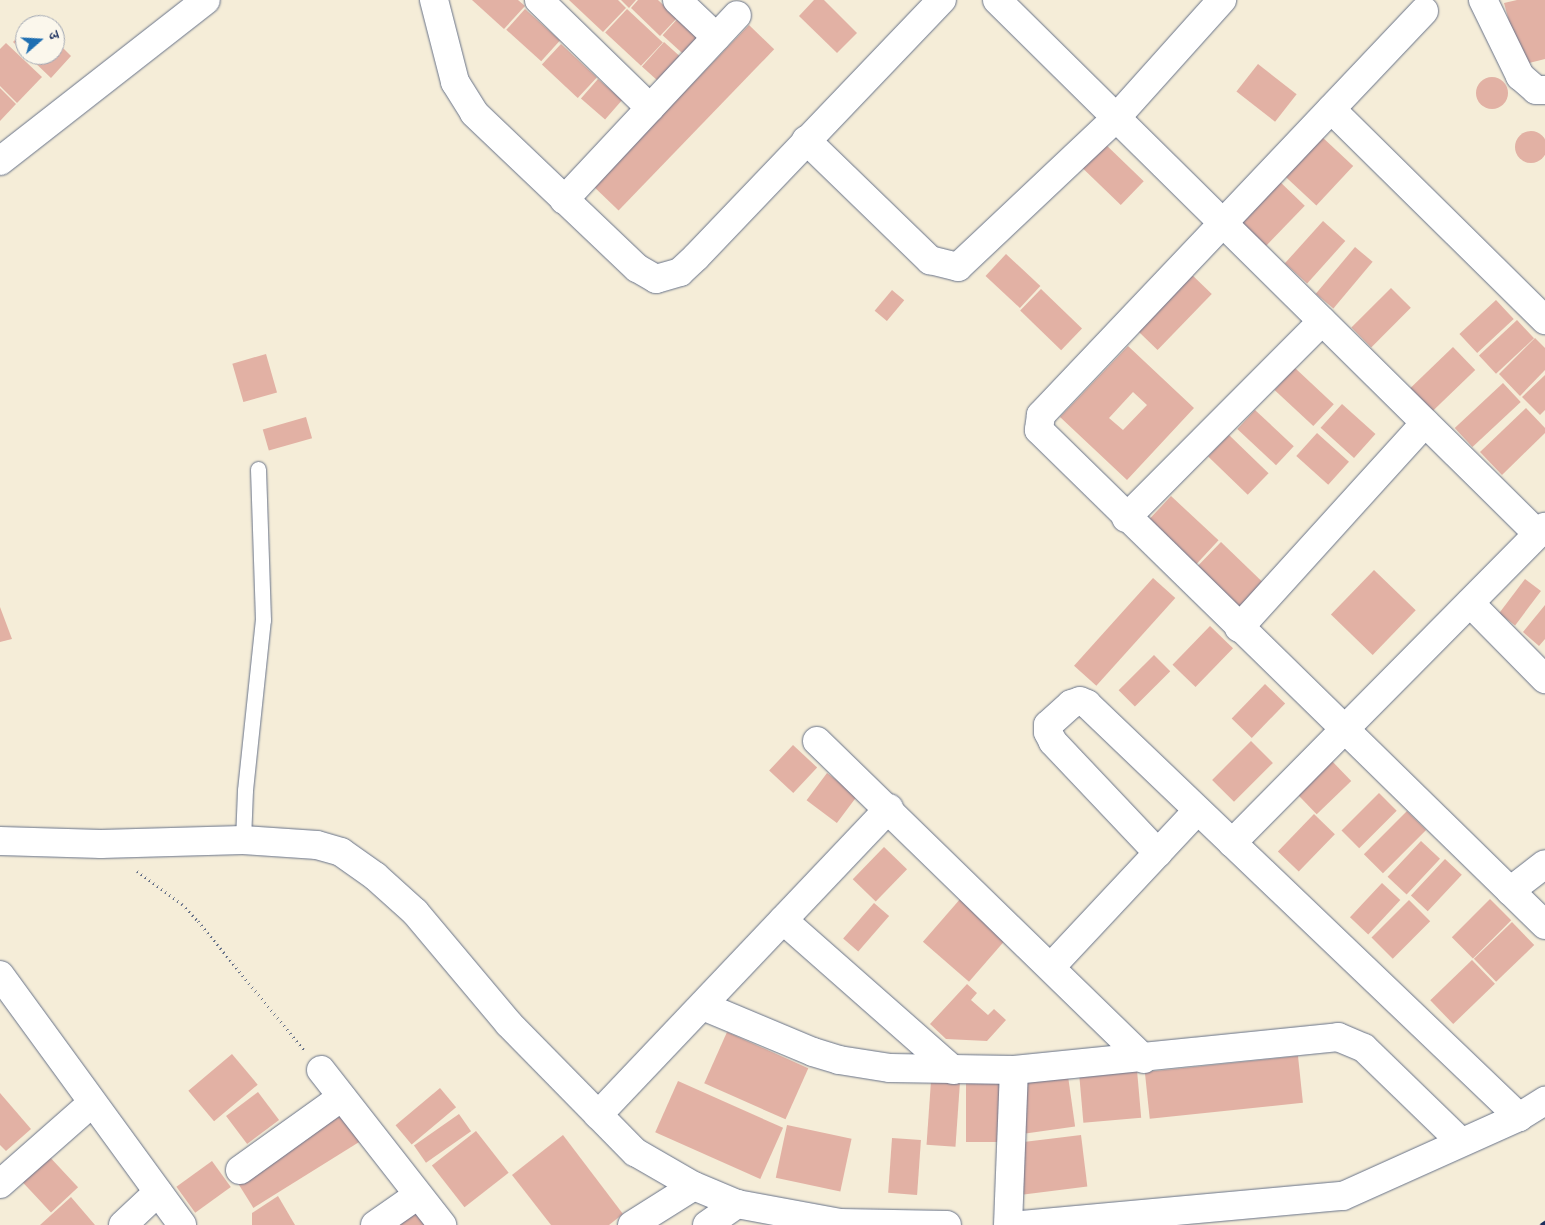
<!DOCTYPE html>
<html>
<head>
<meta charset="utf-8">
<style>
	body { margin:0 }
	#map { position:relative; width:1545px; height:1225px; overflow:hidden; background:#f5edd8; font-family:Alegreya,"Noto Serif Devanagari",serif }
	div>[style] { position:absolute }
	[style*='--x'] { left:calc(var(--x)*1px); top:calc(var(--y)*1px); width:calc(var(--w)*1px); rotate:calc(var(--a)*1deg) }
	.building>* { inset:0; background:#e2b1a4; transform-origin:0 0 }
	.round { border-radius:50% }
	.path>* { height:3px; margin-top:-1.5px; transform-origin:0; background:repeating-linear-gradient(90deg,#677289 0 1px,transparent 0 5px) }
	.roads { filter:drop-shadow(0 0 1px #677289) drop-shadow(0 0 1px #677289) }
	.service>* { height:15px; margin:-7.5px; padding:0 7.5px; transform-origin:7.5px; border-radius:7.5px; background:#fff }
	.minor>* { height:28px; margin:-14px; padding:0 14px; transform-origin:14px; border-radius:14px; background:#fff }
	.rail>* { height:4px; margin:-2px; padding:0 2px; transform-origin:2px; border-radius:2px; background:#1b2f5e }
	span { translate:-50% -50%; white-space:nowrap; text-align:center; line-height:1.15; -webkit-text-stroke:4px #fbf7ec; paint-order:stroke }
	.north { position:absolute; left:15px; top:15px; width:50px; height:50px; box-sizing:border-box; background:#fbf7ec; border:1px solid #a1a7b3; border-radius:50%; rotate:71deg; font-size:14px; font-weight:700; line-height:20px; text-align:center; color:#1b2f5e }
	.north::after { content:''; display:block; margin:auto; width:18px; height:22px; background:#1f6fb2; clip-path:polygon(50% 0,100% 100%,50% 72%,0 100%) }
</style>
</head>
<body>
<div id="map">
	<div class="building">
		<div style="clip-path:polygon(472px 0,518px 0,525px 6px,504px 29px)"></div>
		<div style="clip-path:polygon(569px 0,618px 0,626px 8px,603px 32px)"></div>
		<div style="clip-path:polygon(621px 0,636px 0,629px 8px)"></div>
		<div style="clip-path:polygon(638px 0,658px 0,677px 18px,660px 36px,631px 8px)"></div>
		<div style="clip-path:polygon(814px 0,824px 0,857px 33px,837px 53px,799px 16px)"></div>
		<div style="clip-path:polygon(1517px 0,1545px 0,1545px 59px,1521px 65px,1504px 3px)"></div>
		<div style="left:525px;top:9px;width:47px;height:28px;rotate:42deg"></div>
		<div style="left:627px;top:9px;width:49px;height:32px;rotate:43deg"></div>
		<div style="left:680px;top:16px;width:27px;height:26px;rotate:42deg"></div>
		<div style="left:749px;top:25px;width:35px;height:224px;rotate:44deg"></div>
		<div style="clip-path:polygon(25px 30px,25px 53px,13px 42px)"></div>
		<div style="clip-path:polygon(55px 40px,71px 56px,51px 78px,27px 55px,55px 55px)"></div>
		<div style="left:664px;top:42px;width:25px;height:33px;rotate:42deg"></div>
		<div style="clip-path:polygon(6px 43px,42px 77px,17px 103px,0 86px,0 49px)"></div>
		<div style="left:561px;top:44px;width:49px;height:28px;rotate:43deg"></div>
		<div style="left:1258px;top:64px;width:49px;height:35px;rotate:38deg"></div>
		<div class="round" style="left:1476px;top:77px;width:32px;height:32px"></div>
		<div style="left:598px;top:79px;width:32px;height:26px;rotate:41deg"></div>
		<div style="clip-path:polygon(0 88px,16px 104px,0 121px)"></div>
		<div class="round" style="left:1515px;top:131px;width:32px;height:32px"></div>
		<div style="left:1321px;top:136px;width:44px;height:54px;rotate:43deg"></div>
		<div style="left:1102px;top:141px;width:58px;height:33px;rotate:44deg"></div>
		<div style="left:1276px;top:178px;width:40px;height:57px;rotate:44deg"></div>
		<div style="left:1323px;top:221px;width:30px;height:57px;rotate:42deg"></div>
		<div style="left:1355px;top:247px;width:23px;height:61px;rotate:40deg"></div>
		<div style="left:1006px;top:254px;width:47px;height:30px;rotate:43deg"></div>
		<div style="left:1188px;top:271px;width:33px;height:78px;rotate:44deg"></div>
		<div style="left:1391px;top:288px;width:28px;height:56px;rotate:45deg"></div>
		<div style="left:1041px;top:289px;width:57px;height:30px;rotate:44deg"></div>
		<div style="left:892px;top:290px;width:16px;height:27px;rotate:40deg"></div>
		<div style="left:1496px;top:300px;width:26px;height:50px;rotate:47deg"></div>
		<div style="left:1517px;top:320px;width:25px;height:52px;rotate:47deg"></div>
		<div style="clip-path:polygon(1535px 338px,1545px 348px,1545px 370px,1520px 396px,1499px 374px)"></div>
		<div style="clip-path:polygon(evenodd,1128px 346px,1194px 408px,1127px 480px,1060px 417px,1128px 346px,1133px 392px,1147px 405px,1123px 430px,1109px 418px,1133px 392px)"></div>
		<div style="left:1453px;top:347px;width:32px;height:62px;rotate:46deg"></div>
		<div style="left:266px;top:354px;width:40px;height:35px;rotate:74deg"></div>
		<div style="left:1295px;top:368px;width:53px;height:30px;rotate:43deg"></div>
		<div style="clip-path:polygon(1545px 375px,1545px 410px,1540px 415px,1522px 397px)"></div>
		<div style="left:1503px;top:383px;width:26px;height:66px;rotate:47deg"></div>
		<div style="left:1342px;top:404px;width:45px;height:32px;rotate:42deg"></div>
		<div style="clip-path:polygon(1526px 408px,1545px 428px,1545px 433px,1502px 475px,1480px 452px)"></div>
		<div style="left:1255px;top:410px;width:53px;height:26px;rotate:43deg"></div>
		<div style="left:306px;top:417px;width:22px;height:45px;rotate:74deg"></div>
		<div style="left:1317px;top:433px;width:43px;height:31px;rotate:42deg"></div>
		<div style="left:1229px;top:435px;width:55px;height:30px;rotate:44deg"></div>
		<div style="left:1171px;top:496px;width:65px;height:35px;rotate:43deg"></div>
		<div style="left:1221px;top:542px;width:62px;height:37px;rotate:44deg"></div>
		<div style="left:1374px;top:570px;width:58px;height:62px;rotate:44deg"></div>
		<div style="left:1153px;top:578px;width:30px;height:118px;rotate:42deg"></div>
		<div style="left:1525px;top:579px;width:20px;height:43px;rotate:37deg"></div>
		<div style="clip-path:polygon(1545px 605px,1545px 639px,1539px 646px,1523px 632px)"></div>
		<div style="clip-path:polygon(0 607px,12px 639px,0 642px)"></div>
		<div style="left:1210px;top:626px;width:32px;height:54px;rotate:44deg"></div>
		<div style="left:1154px;top:655px;width:23px;height:50px;rotate:45deg"></div>
		<div style="left:1265px;top:684px;width:28px;height:48px;rotate:44deg"></div>
		<div style="left:1251px;top:741px;width:31px;height:55px;rotate:45deg"></div>
		<div style="left:793px;top:745px;width:33px;height:35px;rotate:43deg"></div>
		<div style="left:1329px;top:758px;width:32px;height:48px;rotate:46deg"></div>
		<div style="left:827px;top:773px;width:38px;height:34px;rotate:37deg"></div>
		<div style="left:1379px;top:793px;width:25px;height:53px;rotate:45deg"></div>
		<div style="left:1407px;top:811px;width:27px;height:61px;rotate:45deg"></div>
		<div style="left:1314px;top:814px;width:29px;height:52px;rotate:44deg"></div>
		<div style="left:1421px;top:841px;width:26px;height:49px;rotate:43deg"></div>
		<div style="left:884px;top:847px;width:32px;height:45px;rotate:44deg"></div>
		<div style="left:1445px;top:859px;width:23px;height:50px;rotate:43deg"></div>
		<div style="left:1382px;top:883px;width:25px;height:47px;rotate:43deg"></div>
		<div style="left:961px;top:898px;width:61px;height:58px;rotate:41deg"></div>
		<div style="left:1490px;top:899px;width:30px;height:54px;rotate:45deg"></div>
		<div style="left:1409px;top:900px;width:30px;height:53px;rotate:45deg"></div>
		<div style="left:874px;top:903px;width:20px;height:47px;rotate:41deg"></div>
		<div style="left:1512px;top:922px;width:32px;height:53px;rotate:46deg"></div>
		<div style="left:1472px;top:960px;width:33px;height:58px;rotate:46deg"></div>
		<div style="clip-path:polygon(967px 984px,977px 993px,971px 1000px,988px 1015px,994px 1009px,1006px 1020px,987px 1041px,946px 1039px,930px 1024px)"></div>
		<div style="left:727px;top:1032px;width:89px;height:56px;rotate:24deg"></div>
		<div style="left:232px;top:1054px;width:40px;height:57px;rotate:50deg"></div>
		<div style="left:1298px;top:1056px;width:47px;height:154px;rotate:84deg"></div>
		<div style="left:1137px;top:1070px;width:48px;height:58px;rotate:85deg"></div>
		<div style="left:1068px;top:1076px;width:51px;height:50px;rotate:82deg"></div>
		<div style="left:678px;top:1081px;width:115px;height:56px;rotate:24deg"></div>
		<div style="left:931px;top:1081px;width:29px;height:64px;rotate:4deg"></div>
		<div style="left:966px;top:1081px;width:38px;height:61px"></div>
		<div style="left:440px;top:1088px;width:25px;height:58px;rotate:50deg"></div>
		<div style="left:258px;top:1092px;width:35px;height:40px;rotate:53deg"></div>
		<div style="clip-path:polygon(0 1093px,31px 1129px,6px 1151px,0 1145px)"></div>
		<div style="left:345px;top:1113px;width:32px;height:128px;rotate:58deg"></div>
		<div style="left:459px;top:1114px;width:21px;height:55px;rotate:55deg"></div>
		<div style="left:787px;top:1125px;width:66px;height:54px;rotate:12deg"></div>
		<div style="left:476px;top:1131px;width:53px;height:56px;rotate:52deg"></div>
		<div style="clip-path:polygon(563px 1135px,623px 1214px,609px 1225px,551px 1225px,512px 1175px)"></div>
		<div style="left:1081px;top:1135px;width:52px;height:64px;rotate:83deg"></div>
		<div style="left:892px;top:1138px;width:29px;height:55px;rotate:4deg"></div>
		<div style="left:46px;top:1153px;width:47px;height:37px;rotate:47deg"></div>
		<div style="left:212px;top:1161px;width:32px;height:44px;rotate:54deg"></div>
		<div style="clip-path:polygon(278px 1196px,295px 1225px,252px 1225px,252px 1213px)"></div>
		<div style="clip-path:polygon(71px 1197px,95px 1225px,40px 1225px)"></div>
		<div style="clip-path:polygon(413px 1203px,430px 1225px,386px 1225px)"></div>
	</div>
	<div class="path">
		<div style="--x:137;--y:871;--w:56;--a:36.3"></div>
		<div style="--x:182;--y:904;--w:23;--a:47"></div>
		<div style="--x:198;--y:921;--w:167;--a:50.6"></div>
	</div>
	<div class="roads">
		<div class="service">
			<div style="--x:243;--y:840;--w:50;--a:-87.7"></div>
			<div style="--x:245;--y:790;--w:171;--a:-84"></div>
			<div style="--x:263;--y:620;--w:151;--a:-91.9"></div>
		</div>
		<div class="minor">
			<div style="--x:434;--y:0;--w:85;--a:75.6"></div>
			<div style="--x:455;--y:82;--w:36;--a:58"></div>
			<div style="--x:474;--y:113;--w:225;--a:43.6"></div>
			<div style="--x:637;--y:268;--w:22;--a:30"></div>
			<div style="--x:656;--y:279;--w:25;--a:-16"></div>
			<div style="--x:680;--y:272;--w:22;--a:-43"></div>
			<div style="--x:696;--y:257;--w:356;--a:-46.3"></div>
			<div style="--x:539;--y:0;--w:155;--a:44.2"></div>
			<div style="--x:677;--y:0;--w:54;--a:43.5"></div>
			<div style="--x:997;--y:0;--w:760;--a:44.63"></div>
			<div style="--x:1483;--y:0;--w:85;--a:64"></div>
			<div style="--x:1520;--y:76;--w:21;--a:41"></div>
			<div style="--x:1536;--y:90;--w:9;--a:0"></div>
			<div style="--x:1424;--y:11;--w:557;--a:133.47"></div>
			<div style="--x:1041;--y:415;--w:15;--a:98"></div>
			<div style="--x:1039;--y:430;--w:708;--a:44.37"></div>
			<div style="--x:1331;--y:109;--w:301;--a:44.6"></div>
			<div style="--x:806;--y:140;--w:173;--a:44.1"></div>
			<div style="--x:930;--y:260;--w:29;--a:14"></div>
			<div style="--x:958;--y:267;--w:217;--a:-43.3"></div>
			<div style="--x:1116;--y:118;--w:159;--a:-48.1"></div>
			<div style="--x:0;--y:161;--w:261;--a:-38"></div>
			<div style="--x:564;--y:200;--w:253;--a:-46.9"></div>
			<div style="--x:1126;--y:518;--w:278;--a:-45.1"></div>
			<div style="--x:1470;--y:603;--w:107;--a:45.4"></div>
			<div style="--x:1239;--y:628;--w:277;--a:-47.8"></div>
			<div style="--x:817;--y:741;--w:456;--a:44.2"></div>
			<div style="--x:0;--y:841;--w:101;--a:1.7"></div>
			<div style="--x:101;--y:844;--w:142;--a:-1.6"></div>
			<div style="--x:243;--y:840;--w:74;--a:3.9"></div>
			<div style="--x:317;--y:845;--w:25;--a:16"></div>
			<div style="--x:341;--y:852;--w:42;--a:35.2"></div>
			<div style="--x:375;--y:876;--w:54;--a:42"></div>
			<div style="--x:415;--y:912;--w:146;--a:50"></div>
			<div style="--x:509;--y:1024;--w:180;--a:45.5"></div>
			<div style="--x:635;--y:1152;--w:68;--a:30"></div>
			<div style="--x:694;--y:1186;--w:47;--a:22.7"></div>
			<div style="--x:737;--y:1204;--w:105;--a:10.5"></div>
			<div style="--x:840;--y:1223;--w:107;--a:1.1"></div>
			<div style="--x:1232;--y:843;--w:445;--a:-45.3"></div>
			<div style="--x:1158;--y:853;--w:153;--a:-133.4"></div>
			<div style="--x:1053;--y:742;--w:11;--a:-117"></div>
			<div style="--x:1048;--y:732;--w:7;--a:-90"></div>
			<div style="--x:1048;--y:725;--w:31;--a:-42"></div>
			<div style="--x:1071;--y:704;--w:9;--a:-18"></div>
			<div style="--x:1080;--y:701;--w:8;--a:23"></div>
			<div style="--x:1087;--y:704;--w:598;--a:43.71"></div>
			<div style="--x:1510;--y:891;--w:44;--a:-37.6"></div>
			<div style="--x:783;--y:920;--w:227;--a:41.4"></div>
			<div style="--x:1051;--y:967;--w:214;--a:-46.9"></div>
			<div style="--x:0;--y:975;--w:309;--a:53.9"></div>
			<div style="--x:703;--y:1006;--w:119;--a:22.7"></div>
			<div style="--x:813;--y:1052;--w:27;--a:17"></div>
			<div style="--x:839;--y:1060;--w:52;--a:8.9"></div>
			<div style="--x:890;--y:1068;--w:124;--a:0.9"></div>
			<div style="--x:1014;--y:1070;--w:326;--a:-5.8"></div>
			<div style="--x:1338;--y:1037;--w:28;--a:23"></div>
			<div style="--x:1364;--y:1048;--w:134;--a:44.1"></div>
			<div style="--x:321;--y:1070;--w:197;--a:52"></div>
			<div style="--x:598;--y:1115;--w:423;--a:-46.5"></div>
			<div style="--x:240;--y:1170;--w:125;--a:-35.6"></div>
			<div style="--x:0;--y:1184;--w:123;--a:-41.4"></div>
			<div style="--x:123;--y:1225;--w:48;--a:-43.3"></div>
			<div style="--x:375;--y:1225;--w:52;--a:-34.9"></div>
			<div style="--x:632;--y:1225;--w:73;--a:-32.2"></div>
			<div style="--x:707;--y:1225;--w:37;--a:-35"></div>
			<div style="--x:1008;--y:1225;--w:155;--a:-87.8"></div>
			<div style="--x:1022;--y:1225;--w:322;--a:-5.2"></div>
			<div style="--x:1343;--y:1196;--w:193;--a:-24.2"></div>
			<div style="--x:1519;--y:1117;--w:31;--a:-32"></div>
		</div>
	</div>
	<div class="rail">
		<div style="--x:1542;--y:1225;--w:4;--a:-34"></div>
	</div>
	<div class="north">उ</div>
</div>
</body>
</html>
